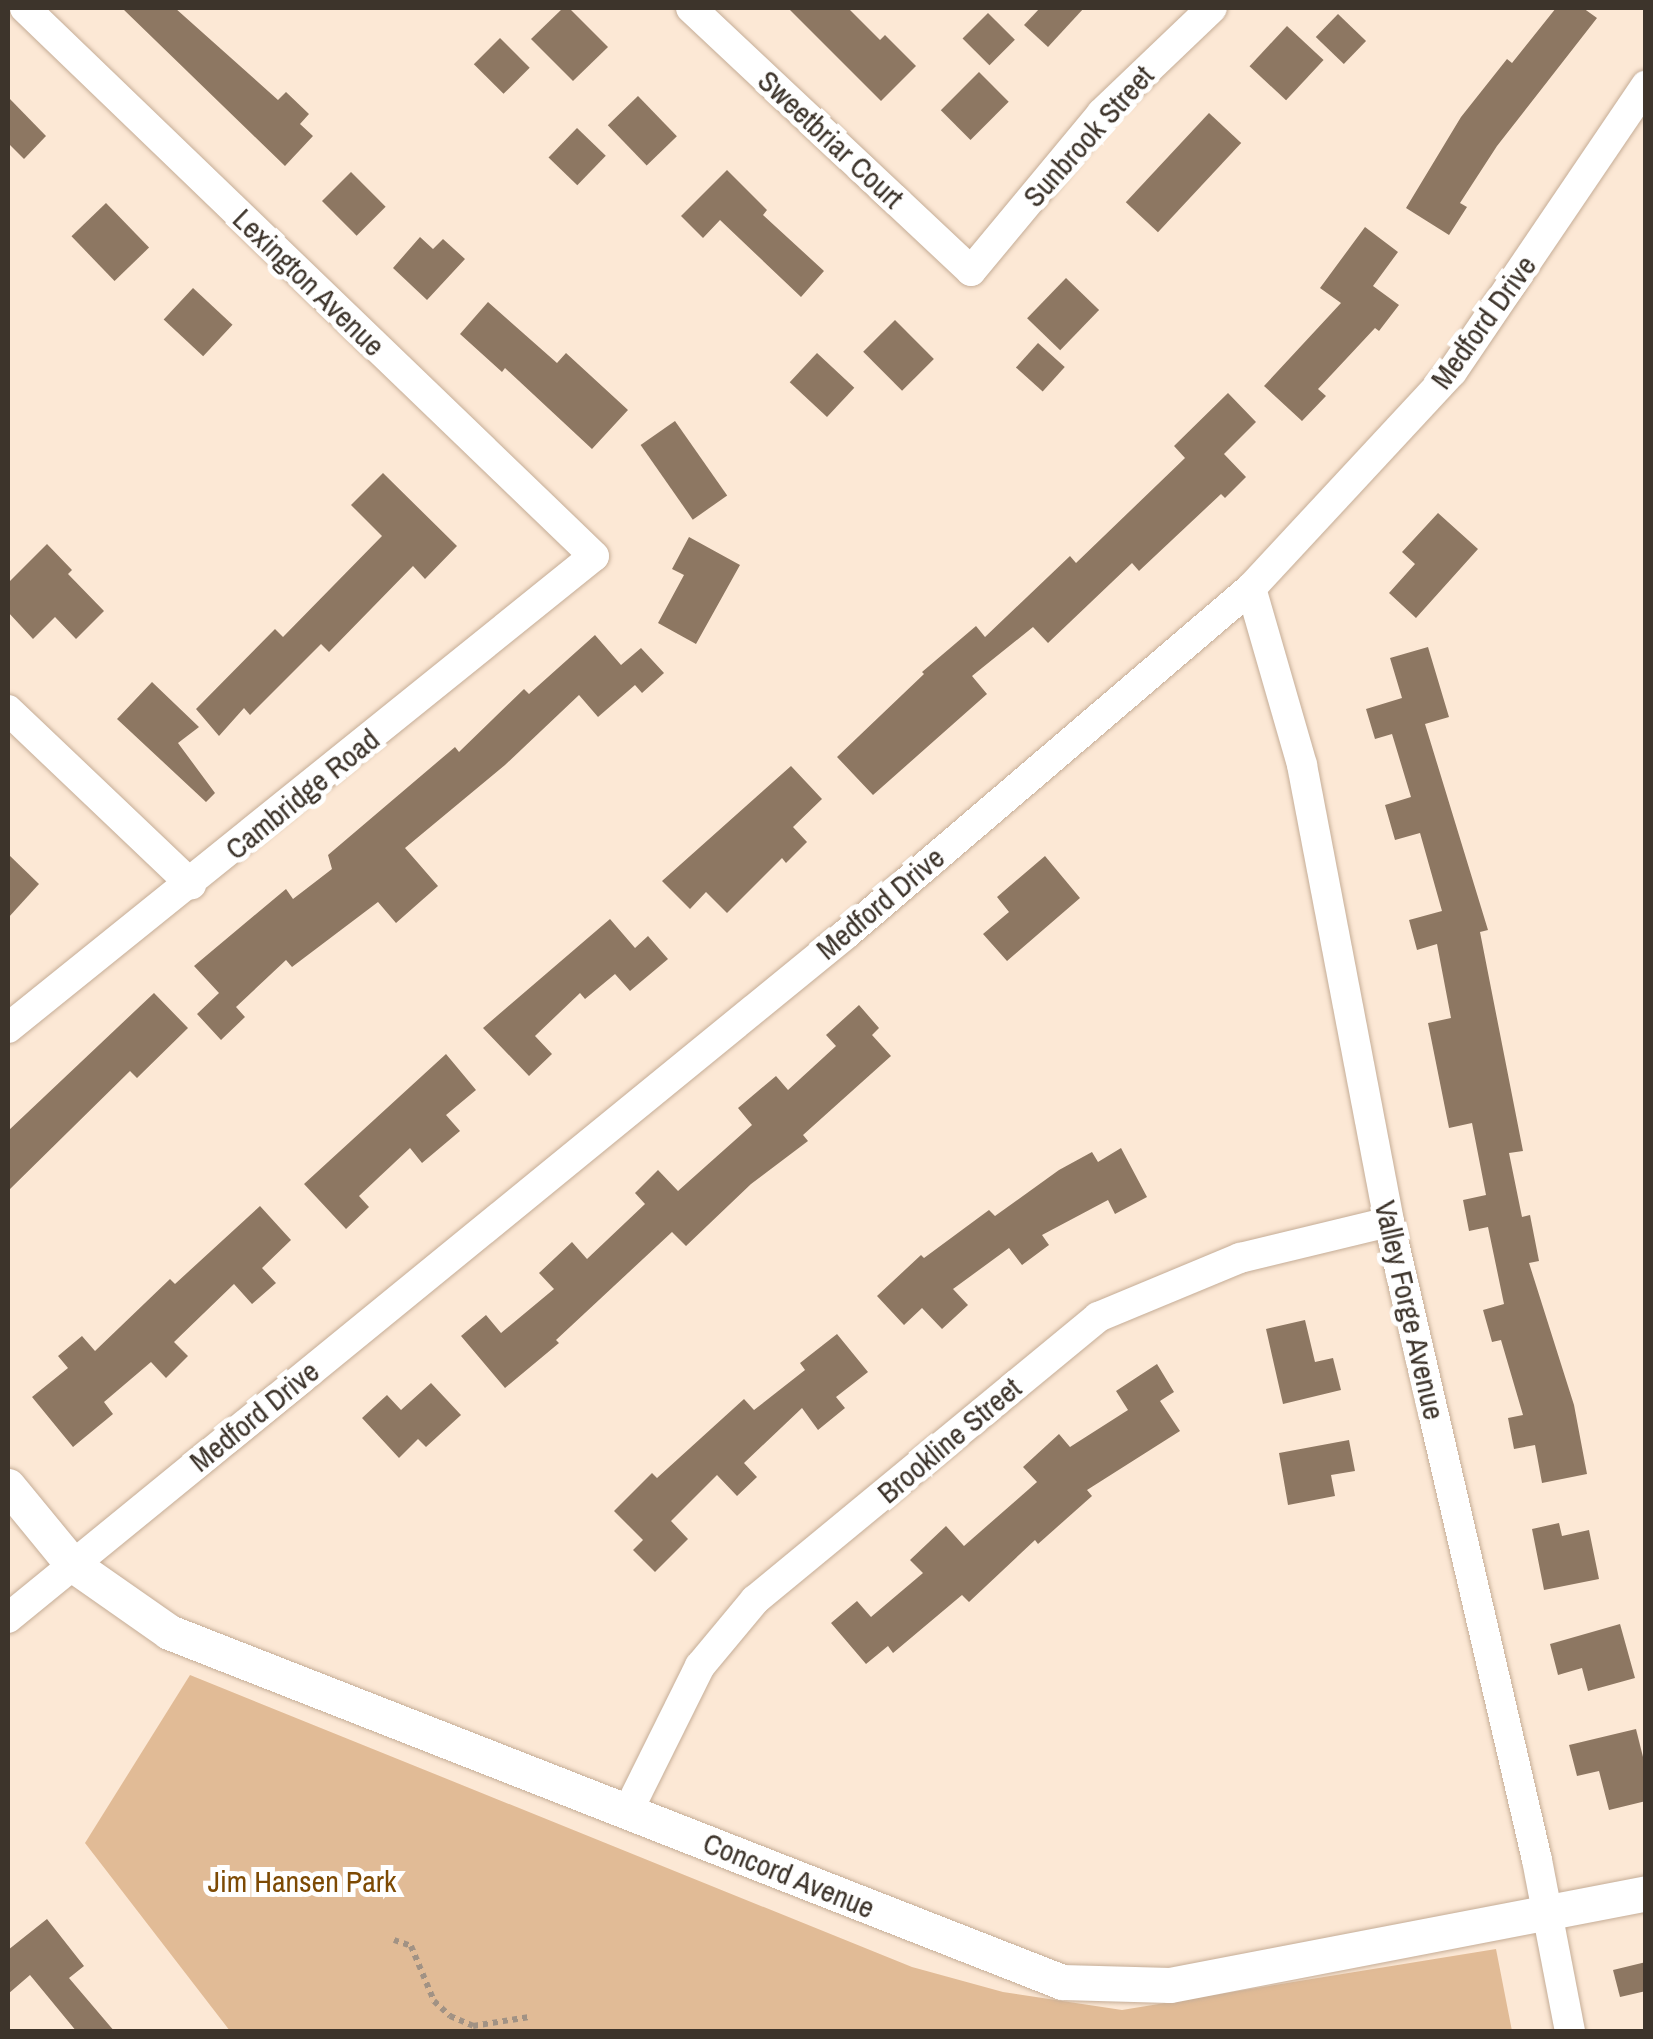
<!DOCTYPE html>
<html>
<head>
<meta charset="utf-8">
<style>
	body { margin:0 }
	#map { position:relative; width:1653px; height:2039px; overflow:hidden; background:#fce8d5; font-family:"Archivo Narrow",sans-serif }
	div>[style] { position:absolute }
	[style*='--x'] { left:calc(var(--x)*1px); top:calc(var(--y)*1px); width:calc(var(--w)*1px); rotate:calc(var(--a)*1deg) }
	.green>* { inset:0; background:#e1bb96 }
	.building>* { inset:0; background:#8d7762; transform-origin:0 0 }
	.path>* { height:6px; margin-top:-3px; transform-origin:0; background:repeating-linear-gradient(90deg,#a19284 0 5px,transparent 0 10px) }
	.roads { filter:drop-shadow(0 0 2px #c5ad97) drop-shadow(0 0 2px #c5ad97) }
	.minor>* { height:30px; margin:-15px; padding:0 15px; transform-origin:15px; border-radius:15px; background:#fff }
	.tertiary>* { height:35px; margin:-17.5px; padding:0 17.5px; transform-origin:17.5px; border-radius:17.5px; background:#fff }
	span { translate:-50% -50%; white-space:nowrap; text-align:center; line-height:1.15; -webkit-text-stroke:10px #fff; paint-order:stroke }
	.street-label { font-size:30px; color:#3d342b }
	.park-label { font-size:30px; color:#7d4a04 }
	.frame { position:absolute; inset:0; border:10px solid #3d342b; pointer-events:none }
</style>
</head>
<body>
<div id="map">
	<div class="green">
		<div style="clip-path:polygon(190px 1675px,912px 1967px,1003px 1992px,1122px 2010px,1496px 1949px,1512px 2031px,230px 2031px,85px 1843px)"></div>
	</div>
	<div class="building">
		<div style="clip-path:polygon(122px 8px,175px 8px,278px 100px,286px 92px,309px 114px,300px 124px,313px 136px,285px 166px)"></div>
		<div style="clip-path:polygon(563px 8px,569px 8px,608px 47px,573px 81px,531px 39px)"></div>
		<div style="clip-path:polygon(788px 8px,848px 8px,880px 40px,885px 35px,916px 66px,881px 101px)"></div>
		<div style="clip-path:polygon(1040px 8px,1084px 8px,1048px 47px,1024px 25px)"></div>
		<div style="clip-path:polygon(1556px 8px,1583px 8px,1597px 18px,1497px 146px,1460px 203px,1467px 207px,1449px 235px,1406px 208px,1461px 117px,1507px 59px,1512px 63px)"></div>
		<div style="left:988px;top:13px;width:38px;height:36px;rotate:45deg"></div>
		<div style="left:1338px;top:14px;width:39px;height:32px;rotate:44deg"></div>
		<div style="left:1287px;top:26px;width:50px;height:55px;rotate:43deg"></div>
		<div style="left:500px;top:38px;width:42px;height:37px;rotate:45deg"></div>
		<div style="left:979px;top:72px;width:42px;height:54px;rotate:45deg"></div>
		<div style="left:638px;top:96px;width:56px;height:42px;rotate:46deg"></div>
		<div style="clip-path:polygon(8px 97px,46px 136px,24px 159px,8px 143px)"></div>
		<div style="left:1209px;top:113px;width:44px;height:122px;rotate:43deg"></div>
		<div style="left:577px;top:128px;width:40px;height:41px;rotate:44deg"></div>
		<div style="clip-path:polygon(727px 170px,767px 210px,763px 215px,824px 271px,801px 297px,720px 220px,703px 238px,681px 216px)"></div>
		<div style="left:351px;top:172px;width:49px;height:41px;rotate:45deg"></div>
		<div style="left:106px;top:203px;width:62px;height:48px;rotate:46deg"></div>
		<div style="clip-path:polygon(1365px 227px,1398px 252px,1373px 286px,1399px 305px,1379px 331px,1375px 328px,1318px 389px,1326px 396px,1302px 421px,1264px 386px,1341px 303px,1320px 288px)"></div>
		<div style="clip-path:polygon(420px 237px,433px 249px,443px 239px,465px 259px,427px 300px,393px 268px)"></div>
		<div style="left:1066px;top:278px;width:46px;height:56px;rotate:44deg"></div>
		<div style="left:193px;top:288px;width:54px;height:43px;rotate:43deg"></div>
		<div style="clip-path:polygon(488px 302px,557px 363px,566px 353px,628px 410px,592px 449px,505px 368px,502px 372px,460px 334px)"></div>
		<div style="left:895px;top:320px;width:55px;height:45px;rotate:45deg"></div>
		<div style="left:1038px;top:343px;width:36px;height:33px;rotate:42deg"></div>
		<div style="left:817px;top:353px;width:51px;height:40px;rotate:43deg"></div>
		<div style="clip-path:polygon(1228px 393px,1256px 422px,1224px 454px,1246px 477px,1225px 498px,1221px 494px,1139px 571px,1132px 563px,1048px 643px,1033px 627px,972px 676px,987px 694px,873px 795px,837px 757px,924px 674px,922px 672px,976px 626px,985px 637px,1070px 556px,1076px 563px,1185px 458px,1174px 446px)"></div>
		<div style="left:675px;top:421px;width:91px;height:42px;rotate:55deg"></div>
		<div style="clip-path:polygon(383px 473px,457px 546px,425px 579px,413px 566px,329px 652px,321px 644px,250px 715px,244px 708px,219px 736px,196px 709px,275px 629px,283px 637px,382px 536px,351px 505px)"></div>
		<div style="clip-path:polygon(1438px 513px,1478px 549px,1416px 618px,1389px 593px,1415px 564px,1402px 552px)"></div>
		<div style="clip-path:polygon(689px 537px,740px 565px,696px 644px,658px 623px,684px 575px,672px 569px)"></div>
		<div style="clip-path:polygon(47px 544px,72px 570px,68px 574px,104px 611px,76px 639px,55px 617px,33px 639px,8px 612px,8px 583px)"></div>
		<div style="clip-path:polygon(595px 635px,621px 665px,641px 648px,664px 673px,642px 693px,635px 685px,598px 717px,579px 695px,505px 765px,405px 848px,438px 886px,396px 923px,378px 902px,292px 967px,286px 960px,236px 1007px,245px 1017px,221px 1040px,197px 1014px,219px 993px,194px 966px,286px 889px,293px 899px,332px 869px,328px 855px,455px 747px,459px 752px,524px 689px,529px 694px)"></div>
		<div style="clip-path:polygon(1428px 647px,1449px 717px,1425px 724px,1488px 930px,1480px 932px,1523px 1151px,1509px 1153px,1522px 1217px,1530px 1215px,1539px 1261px,1529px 1263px,1574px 1405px,1587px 1474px,1542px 1483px,1535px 1445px,1514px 1449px,1508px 1418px,1523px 1415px,1501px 1340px,1492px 1342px,1483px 1310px,1504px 1304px,1488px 1227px,1469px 1231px,1463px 1200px,1486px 1195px,1472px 1123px,1449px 1128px,1428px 1023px,1451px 1018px,1437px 944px,1417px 950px,1409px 920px,1442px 911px,1420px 833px,1395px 840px,1385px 805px,1411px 797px,1392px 734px,1375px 739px,1366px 709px,1402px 698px,1390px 658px)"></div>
		<div style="clip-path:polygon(152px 682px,199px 727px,178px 743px,215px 793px,206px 802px,117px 719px)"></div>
		<div style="clip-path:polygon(791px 766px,822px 799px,793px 827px,807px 842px,786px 863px,782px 858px,727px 913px,706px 892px,690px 909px,662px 881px)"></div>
		<div style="clip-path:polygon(8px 854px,39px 884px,8px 918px)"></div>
		<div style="clip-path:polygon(1045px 856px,1080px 898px,1007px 961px,983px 934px,1009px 912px,997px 897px)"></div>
		<div style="clip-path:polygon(610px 919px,635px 948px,648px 936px,668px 959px,630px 991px,615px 974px,585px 999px,580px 993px,535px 1036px,552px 1054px,529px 1076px,483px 1028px)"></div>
		<div style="clip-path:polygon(154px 993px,188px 1028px,137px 1078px,130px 1071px,8px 1191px,8px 1131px)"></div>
		<div style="clip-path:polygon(859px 1005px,879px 1028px,872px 1035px,891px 1056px,803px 1135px,808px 1141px,751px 1184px,686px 1246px,672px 1232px,556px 1340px,559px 1343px,505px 1388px,461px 1336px,486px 1315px,501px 1333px,554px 1289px,539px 1273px,572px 1242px,587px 1259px,645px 1204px,635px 1193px,658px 1170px,678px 1191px,752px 1125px,738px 1108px,776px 1076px,788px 1090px,836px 1046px,826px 1035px)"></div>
		<div style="clip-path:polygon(446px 1054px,476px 1090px,446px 1115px,460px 1131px,422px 1163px,410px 1148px,359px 1196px,369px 1207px,346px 1229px,304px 1184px)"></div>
		<div style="clip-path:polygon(1121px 1148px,1147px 1197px,1115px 1214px,1108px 1200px,1042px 1235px,1049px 1245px,1022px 1265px,1009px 1248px,953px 1289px,968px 1305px,942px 1329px,922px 1308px,904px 1325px,877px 1296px,921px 1255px,924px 1258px,989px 1210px,995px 1216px,1059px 1170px,1092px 1152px,1098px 1162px)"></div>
		<div style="clip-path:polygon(260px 1206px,291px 1240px,262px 1268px,276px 1283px,252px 1304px,234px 1284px,174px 1342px,188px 1356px,166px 1378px,151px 1362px,104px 1402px,113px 1414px,73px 1447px,32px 1397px,68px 1368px,58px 1356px,82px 1336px,95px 1351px,170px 1279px,175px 1284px)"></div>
		<div style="clip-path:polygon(1305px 1320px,1315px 1362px,1333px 1358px,1341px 1390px,1283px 1404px,1266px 1329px)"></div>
		<div style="clip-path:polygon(837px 1334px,868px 1372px,836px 1397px,845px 1408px,818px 1430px,802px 1408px,744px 1463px,757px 1477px,737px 1496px,717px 1475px,671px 1521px,688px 1539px,655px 1572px,633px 1550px,643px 1540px,614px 1511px,652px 1473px,657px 1478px,744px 1399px,754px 1410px,805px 1370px,800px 1363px)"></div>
		<div style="clip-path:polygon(1157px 1364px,1174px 1392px,1160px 1401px,1180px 1431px,1087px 1490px,1092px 1496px,1038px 1544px,1035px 1540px,969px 1602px,962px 1595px,893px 1653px,888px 1646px,866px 1664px,831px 1623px,857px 1601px,871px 1617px,923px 1573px,910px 1560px,946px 1526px,964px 1546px,1037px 1482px,1023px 1467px,1059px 1434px,1070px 1447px,1128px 1410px,1116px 1391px)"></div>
		<div style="clip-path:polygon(431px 1383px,461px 1415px,426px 1447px,418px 1439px,399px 1458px,362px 1418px,387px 1395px,401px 1410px)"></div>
		<div style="clip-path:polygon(1349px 1440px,1355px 1471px,1331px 1475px,1335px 1496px,1288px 1505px,1279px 1453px)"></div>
		<div style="clip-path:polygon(1559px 1523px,1562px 1536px,1589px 1530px,1599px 1579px,1544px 1590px,1532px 1529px)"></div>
		<div style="clip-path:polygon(1620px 1624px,1635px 1678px,1588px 1691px,1582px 1668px,1558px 1675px,1550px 1644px)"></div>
		<div style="clip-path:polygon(1636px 1729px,1646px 1769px,1646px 1801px,1609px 1810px,1599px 1771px,1577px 1776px,1569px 1745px)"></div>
		<div style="clip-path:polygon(47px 1919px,84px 1966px,69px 1978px,115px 2032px,77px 2032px,30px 1975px,8px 1994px,8px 1950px)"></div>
		<div style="clip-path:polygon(1646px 1962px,1646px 1991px,1620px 1997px,1613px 1970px)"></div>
	</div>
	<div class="path">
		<div style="--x:394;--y:1940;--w:18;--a:19"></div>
		<div style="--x:411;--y:1946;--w:60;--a:67.3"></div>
		<div style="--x:434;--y:2001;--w:22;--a:43"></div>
		<div style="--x:450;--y:2016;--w:25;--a:23"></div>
		<div style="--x:473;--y:2026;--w:57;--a:-9.1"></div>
	</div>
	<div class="roads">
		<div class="minor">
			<div style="--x:691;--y:8;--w:384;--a:43.2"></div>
			<div style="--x:971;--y:271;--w:205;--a:-50.3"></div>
			<div style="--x:1102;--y:113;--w:152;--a:-43.7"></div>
			<div style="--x:1251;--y:588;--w:184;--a:73.9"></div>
			<div style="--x:1302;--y:765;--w:465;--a:79.2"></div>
			<div style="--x:1389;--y:1222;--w:655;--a:76.94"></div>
			<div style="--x:1537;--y:1860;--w:175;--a:79.1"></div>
			<div style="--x:8;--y:710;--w:253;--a:43.6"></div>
			<div style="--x:8;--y:1028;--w:752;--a:-38.85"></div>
			<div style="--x:594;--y:556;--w:790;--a:-136.08"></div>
			<div style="--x:8;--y:1618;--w:1082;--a:-39.22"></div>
			<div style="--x:846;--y:934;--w:533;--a:-40.51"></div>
			<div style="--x:1251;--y:588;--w:295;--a:-47.1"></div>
			<div style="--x:1452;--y:372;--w:346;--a:-55.9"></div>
			<div style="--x:628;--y:1811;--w:162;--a:-63.6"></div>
			<div style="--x:700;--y:1666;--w:86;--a:-50.2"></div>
			<div style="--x:755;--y:1600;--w:445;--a:-39.5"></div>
			<div style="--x:1098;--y:1317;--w:154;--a:-22.6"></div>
			<div style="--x:1240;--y:1258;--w:153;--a:-13.6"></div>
		</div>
		<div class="tertiary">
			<div style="--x:8;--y:1486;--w:101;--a:50.6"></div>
			<div style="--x:72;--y:1564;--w:118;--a:35"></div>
			<div style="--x:169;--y:1632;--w:959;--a:21.4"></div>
			<div style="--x:1062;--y:1982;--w:108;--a:1.6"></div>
			<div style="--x:1170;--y:1985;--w:485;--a:-10.9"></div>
		</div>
	</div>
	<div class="street-label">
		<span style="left:1088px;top:136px;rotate:-48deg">Sunbrook Street</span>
		<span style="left:831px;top:139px;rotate:43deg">Sweetbriar Court</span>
		<span style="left:309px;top:282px;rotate:44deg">Lexington Avenue</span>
		<span style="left:1483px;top:322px;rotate:-54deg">Medford Drive</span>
		<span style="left:302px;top:794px;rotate:-39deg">Cambridge Road</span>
		<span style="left:880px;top:903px;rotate:-40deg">Medford Drive</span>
		<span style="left:1410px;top:1310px;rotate:77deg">Valley Forge Avenue</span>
		<span style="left:254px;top:1416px;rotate:-39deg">Medford Drive</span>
		<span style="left:949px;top:1440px;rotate:-40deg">Brookline Street</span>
		<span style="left:789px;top:1875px;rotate:22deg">Concord Avenue</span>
	</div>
	<div class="park-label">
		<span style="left:302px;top:1881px">Jim Hansen Park</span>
	</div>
	<div class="frame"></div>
</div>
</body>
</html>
